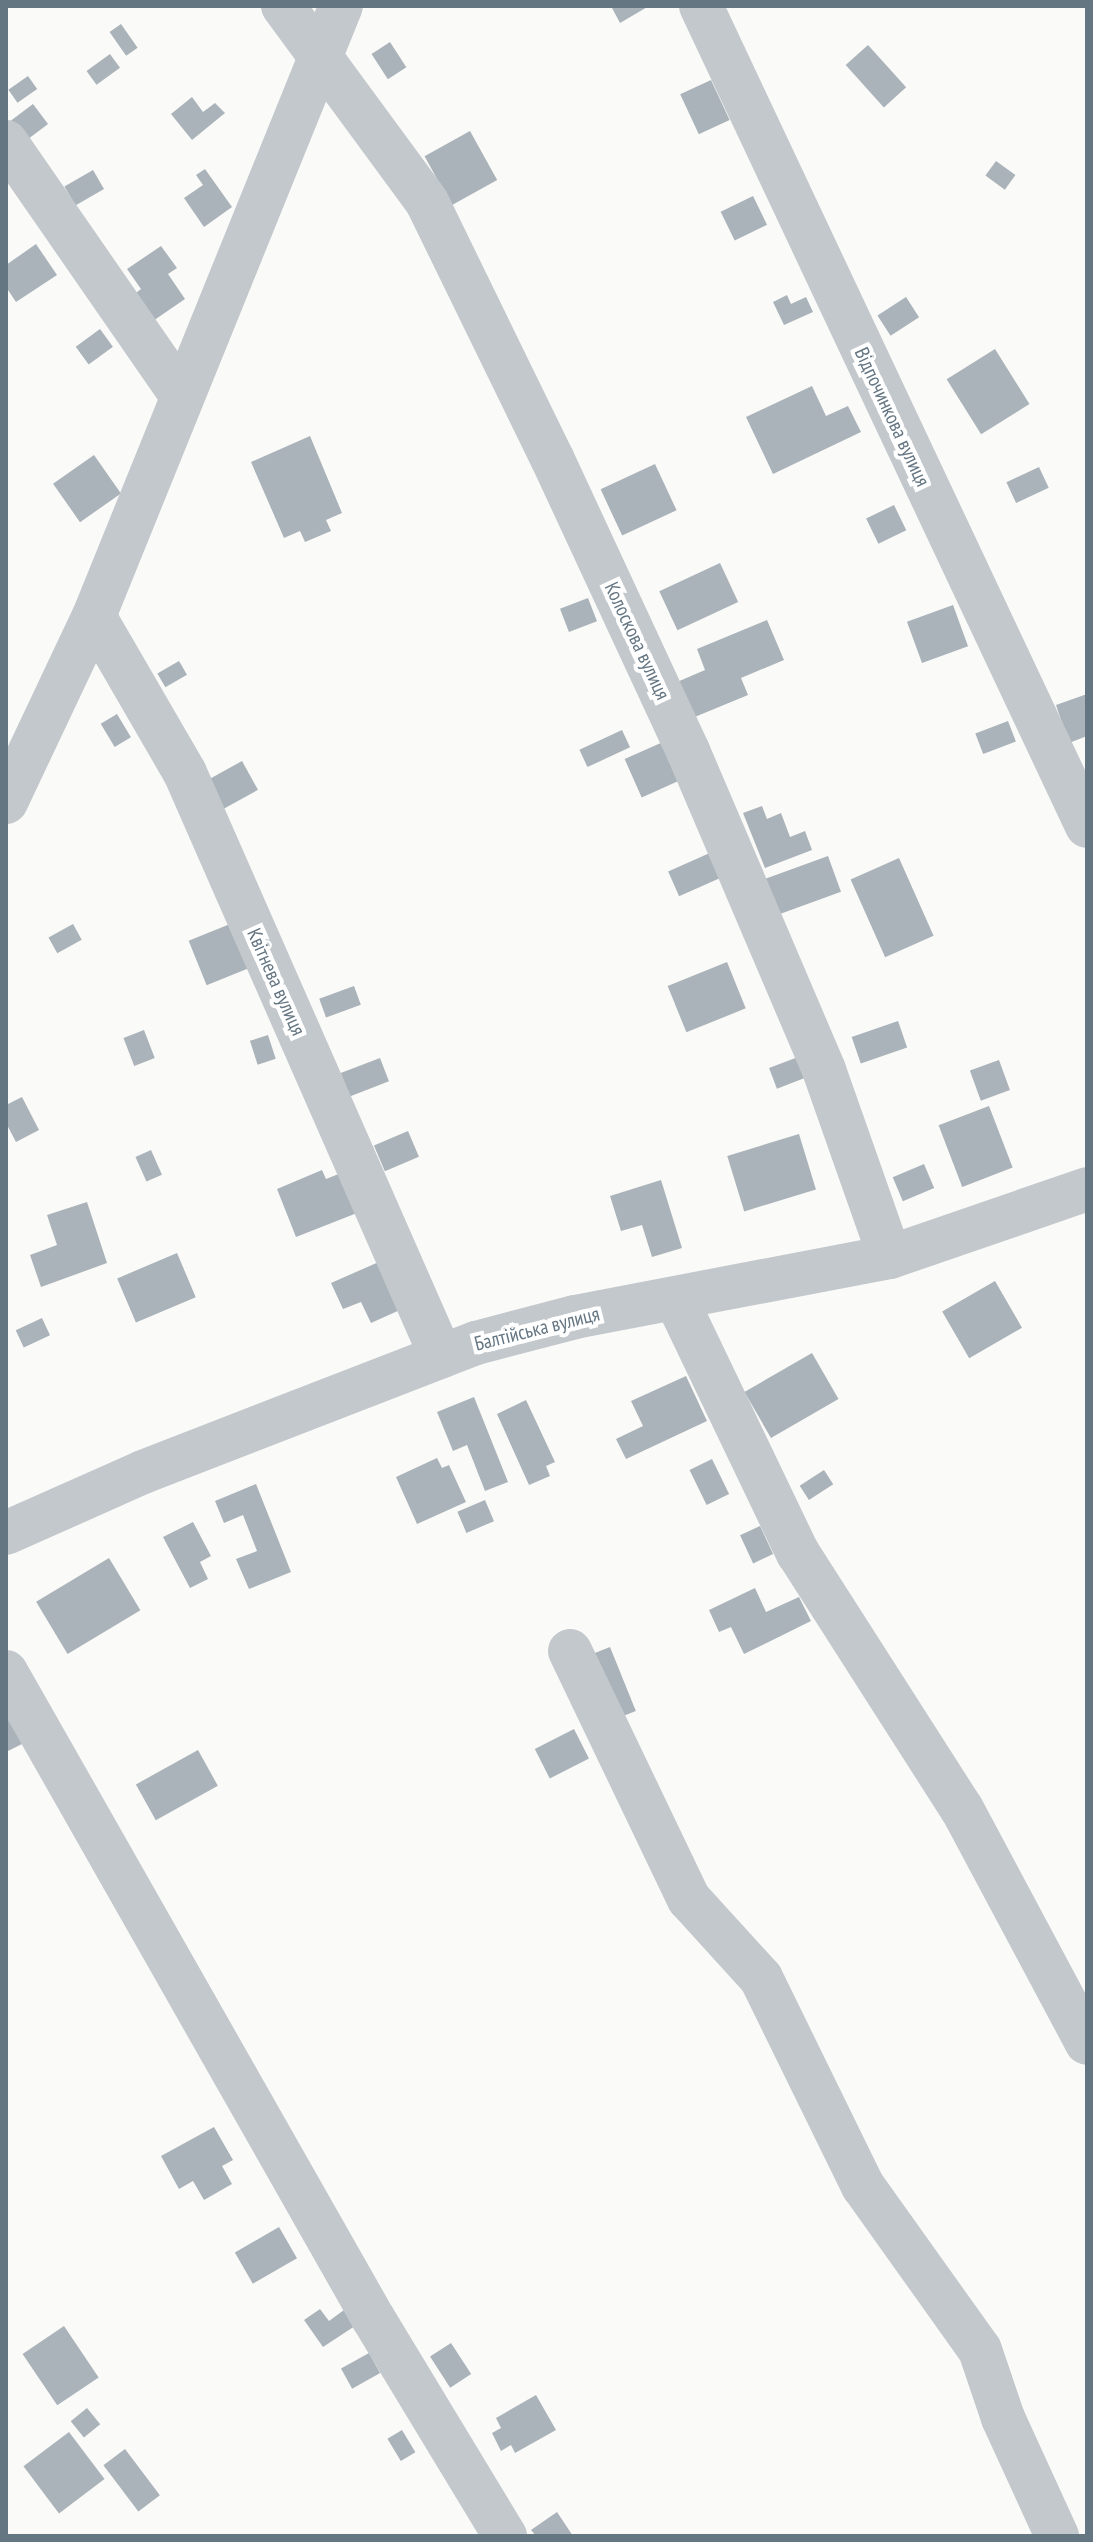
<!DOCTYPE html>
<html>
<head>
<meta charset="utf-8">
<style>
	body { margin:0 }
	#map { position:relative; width:1093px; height:2542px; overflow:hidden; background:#fafaf8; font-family:"PT Sans Narrow",sans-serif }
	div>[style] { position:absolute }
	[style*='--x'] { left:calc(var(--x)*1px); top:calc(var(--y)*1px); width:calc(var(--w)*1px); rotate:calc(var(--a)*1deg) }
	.building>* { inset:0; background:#aab3b9; transform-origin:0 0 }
	.minor>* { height:44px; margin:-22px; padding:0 22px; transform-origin:22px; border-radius:22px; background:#c3c8cc }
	span { translate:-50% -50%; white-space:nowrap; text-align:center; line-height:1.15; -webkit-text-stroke:8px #fff; paint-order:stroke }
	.street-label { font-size:20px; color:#657683 }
	.frame { position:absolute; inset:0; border:8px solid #657683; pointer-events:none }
</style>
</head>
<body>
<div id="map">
	<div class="building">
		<div style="clip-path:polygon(611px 6px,649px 6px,620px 23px)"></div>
		<div style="left:121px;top:24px;width:29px;height:14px;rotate:55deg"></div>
		<div style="left:390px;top:42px;width:30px;height:22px;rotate:57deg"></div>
		<div style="left:868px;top:45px;width:57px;height:30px;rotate:48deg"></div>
		<div style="left:110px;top:54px;width:17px;height:29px;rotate:54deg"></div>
		<div style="left:28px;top:76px;width:16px;height:24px;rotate:55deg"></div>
		<div style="left:711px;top:80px;width:44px;height:34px;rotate:65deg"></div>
		<div style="clip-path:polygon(192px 97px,203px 112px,215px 103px,225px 113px,192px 140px,171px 114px)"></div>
		<div style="left:33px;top:104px;width:25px;height:32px;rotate:53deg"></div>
		<div style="left:470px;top:131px;width:56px;height:52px;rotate:61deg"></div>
		<div style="left:996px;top:161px;width:24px;height:18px;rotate:36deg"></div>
		<div style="clip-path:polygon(205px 169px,232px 207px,204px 227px,184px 198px,203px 185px,196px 175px)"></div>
		<div style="left:93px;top:170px;width:22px;height:33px;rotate:60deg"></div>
		<div style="left:753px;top:196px;width:32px;height:36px;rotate:64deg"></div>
		<div style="clip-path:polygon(36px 244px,57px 275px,16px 302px,6px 287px,6px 265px)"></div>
		<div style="clip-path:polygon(161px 246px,177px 268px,168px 274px,185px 299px,150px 323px,132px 296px,141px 289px,127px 269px)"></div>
		<div style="clip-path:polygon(787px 295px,791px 304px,806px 297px,813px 312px,784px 325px,773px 302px)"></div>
		<div style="left:906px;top:297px;width:24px;height:34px;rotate:57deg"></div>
		<div style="left:100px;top:329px;width:22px;height:30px;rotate:54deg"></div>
		<div style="left:995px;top:349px;width:65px;height:57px;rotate:58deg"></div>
		<div style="clip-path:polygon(812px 386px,826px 416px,848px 406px,861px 432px,773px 474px,746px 417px)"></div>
		<div style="clip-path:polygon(310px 436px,342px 513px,326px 520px,331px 531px,305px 542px,300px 531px,284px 538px,251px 462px)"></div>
		<div style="left:94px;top:455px;width:47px;height:50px;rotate:55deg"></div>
		<div style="left:655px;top:464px;width:51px;height:60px;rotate:65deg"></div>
		<div style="left:1039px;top:467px;width:23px;height:36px;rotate:65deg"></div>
		<div style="left:894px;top:505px;width:28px;height:31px;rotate:64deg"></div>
		<div style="left:720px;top:563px;width:43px;height:67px;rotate:65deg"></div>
		<div style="left:588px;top:598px;width:25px;height:30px;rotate:69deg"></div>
		<div style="left:953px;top:605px;width:44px;height:49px;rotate:70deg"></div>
		<div style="clip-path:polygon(767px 620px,784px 660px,741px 678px,748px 695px,685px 721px,670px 685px,705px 670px,697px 649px)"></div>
		<div style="left:179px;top:661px;width:16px;height:25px;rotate:60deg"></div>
		<div style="clip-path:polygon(1087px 694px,1087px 736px,1069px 743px,1056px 705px)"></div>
		<div style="left:117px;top:714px;width:27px;height:19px;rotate:59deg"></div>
		<div style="left:1008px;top:721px;width:22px;height:35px;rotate:69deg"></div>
		<div style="left:622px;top:730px;width:19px;height:47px;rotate:65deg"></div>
		<div style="left:663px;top:742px;width:42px;height:42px;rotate:66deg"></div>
		<div style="left:242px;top:761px;width:33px;height:49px;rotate:61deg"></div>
		<div style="clip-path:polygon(762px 806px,767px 819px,781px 813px,790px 837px,805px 831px,812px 850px,765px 868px,743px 813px)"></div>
		<div style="left:712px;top:852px;width:27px;height:48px;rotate:66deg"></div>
		<div style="left:828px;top:856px;width:38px;height:73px;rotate:70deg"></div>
		<div style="left:899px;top:858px;width:85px;height:53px;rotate:66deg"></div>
		<div style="left:235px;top:922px;width:48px;height:50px;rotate:68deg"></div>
		<div style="left:73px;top:924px;width:18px;height:28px;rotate:61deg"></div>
		<div style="left:727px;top:962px;width:50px;height:64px;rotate:68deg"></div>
		<div style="left:354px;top:986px;width:20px;height:37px;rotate:70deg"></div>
		<div style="left:898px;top:1021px;width:28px;height:49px;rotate:71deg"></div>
		<div style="left:144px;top:1030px;width:30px;height:22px;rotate:69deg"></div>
		<div style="left:268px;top:1035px;width:25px;height:19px;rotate:72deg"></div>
		<div style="left:798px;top:1057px;width:22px;height:31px;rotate:69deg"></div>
		<div style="left:380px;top:1058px;width:25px;height:42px;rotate:69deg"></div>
		<div style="left:999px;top:1060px;width:32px;height:31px;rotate:70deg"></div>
		<div style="clip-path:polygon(22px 1097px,39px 1130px,16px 1142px,6px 1123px,6px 1105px)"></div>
		<div style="left:989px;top:1106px;width:66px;height:54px;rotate:69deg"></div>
		<div style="left:408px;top:1131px;width:28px;height:37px;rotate:67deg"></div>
		<div style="left:799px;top:1134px;width:58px;height:75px;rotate:73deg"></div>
		<div style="left:151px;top:1150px;width:27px;height:17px;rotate:66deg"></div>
		<div style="left:924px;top:1164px;width:26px;height:34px;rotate:67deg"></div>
		<div style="clip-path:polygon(322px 1170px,326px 1179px,341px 1173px,357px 1213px,296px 1237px,277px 1189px)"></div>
		<div style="clip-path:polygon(661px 1180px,682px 1248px,652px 1257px,642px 1225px,621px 1231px,610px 1196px)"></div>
		<div style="clip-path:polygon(87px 1202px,107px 1263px,41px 1287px,30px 1255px,57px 1245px,47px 1215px)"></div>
		<div style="left:177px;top:1253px;width:48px;height:65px;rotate:67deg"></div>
		<div style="clip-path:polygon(381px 1261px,402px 1309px,371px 1323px,361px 1302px,343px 1309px,331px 1283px)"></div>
		<div style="left:995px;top:1281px;width:54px;height:61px;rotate:60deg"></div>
		<div style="left:42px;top:1318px;width:19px;height:29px;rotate:65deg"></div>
		<div style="left:812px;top:1353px;width:53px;height:78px;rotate:60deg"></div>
		<div style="clip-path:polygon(686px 1376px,707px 1421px,626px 1459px,616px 1439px,643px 1426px,631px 1401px)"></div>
		<div style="clip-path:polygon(474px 1397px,508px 1482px,485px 1491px,467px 1445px,453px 1451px,437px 1412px)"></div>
		<div style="clip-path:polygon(526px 1400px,555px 1462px,546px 1466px,550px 1476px,529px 1485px,497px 1414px)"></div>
		<div style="clip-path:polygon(437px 1458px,442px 1468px,449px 1465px,466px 1502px,417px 1524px,396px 1477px)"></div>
		<div style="left:712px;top:1459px;width:39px;height:25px;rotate:64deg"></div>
		<div style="left:824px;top:1470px;width:17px;height:29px;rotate:57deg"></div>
		<div style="clip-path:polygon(256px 1484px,291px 1572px,249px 1589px,236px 1559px,257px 1551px,243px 1515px,224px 1523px,215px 1501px)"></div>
		<div style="left:485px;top:1500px;width:23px;height:30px;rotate:67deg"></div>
		<div style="clip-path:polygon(193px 1522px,211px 1556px,200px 1562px,208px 1579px,190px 1588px,163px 1537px)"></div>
		<div style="left:760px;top:1526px;width:31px;height:22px;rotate:65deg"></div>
		<div style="left:109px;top:1558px;width:61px;height:85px;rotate:59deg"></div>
		<div style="clip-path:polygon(755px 1588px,766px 1612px,799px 1597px,811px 1621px,744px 1654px,731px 1627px,719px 1632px,709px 1610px)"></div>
		<div style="left:610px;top:1647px;width:69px;height:19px;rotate:68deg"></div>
		<div style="clip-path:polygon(6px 1713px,22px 1744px,6px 1752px)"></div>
		<div style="left:574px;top:1729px;width:33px;height:44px;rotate:63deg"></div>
		<div style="left:198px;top:1750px;width:41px;height:71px;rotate:61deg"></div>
		<div style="clip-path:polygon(214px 2127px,233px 2160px,222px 2166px,232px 2184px,204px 2200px,193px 2181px,179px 2189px,161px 2156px)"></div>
		<div style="left:279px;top:2227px;width:36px;height:51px;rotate:60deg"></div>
		<div style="clip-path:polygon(320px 2309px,329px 2321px,344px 2310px,355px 2326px,323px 2347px,304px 2320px)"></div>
		<div style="left:64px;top:2326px;width:62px;height:50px;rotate:56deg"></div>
		<div style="left:451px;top:2343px;width:37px;height:25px;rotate:57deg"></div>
		<div style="left:369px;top:2353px;width:23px;height:32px;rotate:61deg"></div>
		<div style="clip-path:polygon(536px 2395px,556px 2430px,515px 2453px,511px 2445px,501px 2451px,492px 2433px,501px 2428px,496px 2418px)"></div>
		<div style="left:87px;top:2408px;width:21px;height:21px;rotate:51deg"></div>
		<div style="left:402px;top:2430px;width:26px;height:17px;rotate:59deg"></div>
		<div style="left:69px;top:2432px;width:59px;height:57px;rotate:53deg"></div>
		<div style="left:125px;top:2449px;width:58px;height:27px;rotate:53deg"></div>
		<div style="clip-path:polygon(557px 2512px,573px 2536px,536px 2536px,531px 2530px)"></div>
	</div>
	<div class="minor">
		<div style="--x:283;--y:6;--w:243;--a:53.7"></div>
		<div style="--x:427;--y:202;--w:285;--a:64"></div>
		<div style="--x:552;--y:458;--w:323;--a:65.1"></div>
		<div style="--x:688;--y:751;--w:347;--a:66.9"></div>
		<div style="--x:824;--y:1070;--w:198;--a:70.6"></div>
		<div style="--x:701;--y:6;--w:906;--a:64.79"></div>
		<div style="--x:6;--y:142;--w:305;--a:55.3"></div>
		<div style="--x:94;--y:616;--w:181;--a:59.9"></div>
		<div style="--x:185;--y:773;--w:637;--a:66.29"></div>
		<div style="--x:6;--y:802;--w:206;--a:-64.7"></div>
		<div style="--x:94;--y:616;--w:658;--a:-67.96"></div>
		<div style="--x:677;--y:1301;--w:280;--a:64.4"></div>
		<div style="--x:798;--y:1553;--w:304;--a:57.4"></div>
		<div style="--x:962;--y:1809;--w:265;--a:61.9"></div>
		<div style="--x:6;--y:1533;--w:150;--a:-24"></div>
		<div style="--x:143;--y:1472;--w:357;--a:-21.2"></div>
		<div style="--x:476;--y:1343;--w:102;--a:-14.7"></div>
		<div style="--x:575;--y:1317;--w:321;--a:-10.8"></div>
		<div style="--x:890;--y:1257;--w:208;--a:-19"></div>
		<div style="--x:570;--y:1651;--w:275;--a:64.4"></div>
		<div style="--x:689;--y:1899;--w:107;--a:47.7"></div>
		<div style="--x:761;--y:1978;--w:232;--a:63.9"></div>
		<div style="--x:863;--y:2186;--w:201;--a:54.5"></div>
		<div style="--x:980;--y:2350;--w:72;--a:71.3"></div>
		<div style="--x:1003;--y:2418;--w:130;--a:65.4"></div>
		<div style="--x:6;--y:1672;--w:743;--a:60.4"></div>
		<div style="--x:373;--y:2318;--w:255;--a:58.8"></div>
	</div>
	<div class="street-label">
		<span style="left:892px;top:417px;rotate:65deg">Відпочинкова вулиця</span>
		<span style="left:637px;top:641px;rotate:65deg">Колоскова вулиця</span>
		<span style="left:276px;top:982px;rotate:66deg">Квітнева вулиця</span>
		<span style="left:537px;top:1329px;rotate:-14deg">Балтійська вулиця</span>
	</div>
	<div class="frame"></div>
</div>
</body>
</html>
